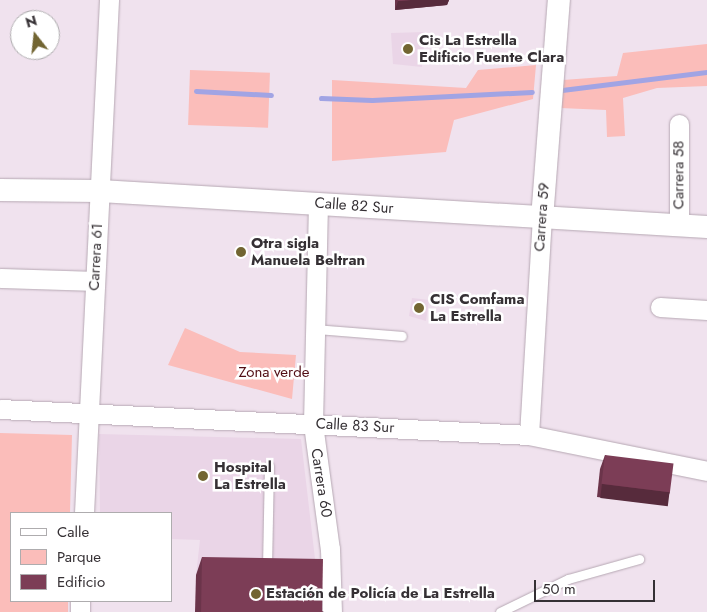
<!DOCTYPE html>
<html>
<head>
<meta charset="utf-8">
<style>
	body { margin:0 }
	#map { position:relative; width:707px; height:612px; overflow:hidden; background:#f0e2ee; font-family:Jost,sans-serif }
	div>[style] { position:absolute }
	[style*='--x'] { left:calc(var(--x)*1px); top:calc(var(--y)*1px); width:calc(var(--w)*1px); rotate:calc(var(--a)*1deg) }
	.built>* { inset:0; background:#ead5e7 }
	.green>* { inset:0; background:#fbbdba; transform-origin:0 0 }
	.stream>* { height:5px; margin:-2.5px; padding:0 2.5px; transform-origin:2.5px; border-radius:2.5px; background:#a1a4e4 }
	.roads { filter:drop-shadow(0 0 1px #b6a8b3) drop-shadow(0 0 1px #b6a8b3) }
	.service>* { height:9px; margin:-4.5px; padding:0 4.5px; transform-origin:4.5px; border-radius:4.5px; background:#fff }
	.minor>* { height:19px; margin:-9.5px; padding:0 9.5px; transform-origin:9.5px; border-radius:9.5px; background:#fff }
	.tertiary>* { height:22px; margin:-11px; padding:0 11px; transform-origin:11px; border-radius:11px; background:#fff }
	.wall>* { inset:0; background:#6b344a }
	.shaded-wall>* { inset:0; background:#572b3c; transform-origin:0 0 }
	.building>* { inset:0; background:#7c3d56; transform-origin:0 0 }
	.dots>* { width:14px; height:14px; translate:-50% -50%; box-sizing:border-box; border:2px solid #fff; border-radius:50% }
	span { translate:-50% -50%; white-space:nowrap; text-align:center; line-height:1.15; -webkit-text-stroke:5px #fff; paint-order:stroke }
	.poi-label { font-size:15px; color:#353034; font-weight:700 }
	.left { translate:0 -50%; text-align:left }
	.street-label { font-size:15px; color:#353034 }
	.park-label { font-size:15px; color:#510d14 }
	.legend { position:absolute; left:10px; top:512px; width:162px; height:90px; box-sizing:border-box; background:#fff; border:1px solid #aeacae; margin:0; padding:6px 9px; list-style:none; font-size:15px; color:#353034 }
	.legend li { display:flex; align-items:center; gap:10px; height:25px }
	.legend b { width:25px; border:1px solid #aeacae }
	.north { position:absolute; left:10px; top:10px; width:50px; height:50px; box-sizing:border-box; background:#fff; border:1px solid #aeacae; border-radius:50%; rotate:344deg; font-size:14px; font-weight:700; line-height:20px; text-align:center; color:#353034 }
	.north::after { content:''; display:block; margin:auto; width:18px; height:22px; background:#726532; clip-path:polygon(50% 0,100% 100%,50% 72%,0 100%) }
	.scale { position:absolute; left:534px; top:580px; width:121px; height:22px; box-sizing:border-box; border:2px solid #353034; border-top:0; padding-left:6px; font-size:15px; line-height:18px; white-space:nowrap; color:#353034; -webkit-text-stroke:4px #fff; paint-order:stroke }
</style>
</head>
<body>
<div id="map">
	<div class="built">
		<div style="clip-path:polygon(425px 32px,422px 67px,393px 64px,391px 33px)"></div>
		<div style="clip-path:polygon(412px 298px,429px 300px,426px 321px,409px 316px)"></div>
		<div style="clip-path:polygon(99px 434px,301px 439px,317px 576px,196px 575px,200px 540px,171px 539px,171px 513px,100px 513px)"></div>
	</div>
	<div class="green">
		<div style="clip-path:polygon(707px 44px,707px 86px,657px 88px,623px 98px,625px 136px,607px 137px,606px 110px,560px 108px,563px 80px,617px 76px,623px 53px)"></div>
		<div style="clip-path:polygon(536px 65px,533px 99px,454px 120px,446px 152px,332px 161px,332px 80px,466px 88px,478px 70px)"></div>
		<div style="left:190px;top:70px;width:80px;height:55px;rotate:2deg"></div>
		<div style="clip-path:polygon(185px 328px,240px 352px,296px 355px,292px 399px,168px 365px)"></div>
		<div style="clip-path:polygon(0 433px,72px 435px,70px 513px,11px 513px,11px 601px,68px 601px,68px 612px,0 612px)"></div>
	</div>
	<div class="stream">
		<div style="--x:562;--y:90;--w:146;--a:-7.1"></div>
		<div style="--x:196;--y:91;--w:75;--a:3.1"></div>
		<div style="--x:321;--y:98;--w:51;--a:2.2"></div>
		<div style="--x:372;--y:100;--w:160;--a:-2.9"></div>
	</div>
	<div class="roads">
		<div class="service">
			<div style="--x:315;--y:329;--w:87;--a:4.6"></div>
			<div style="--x:267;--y:568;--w:102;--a:-88.9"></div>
			<div style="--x:500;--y:612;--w:76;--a:-25.9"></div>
			<div style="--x:568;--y:579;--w:74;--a:-15.7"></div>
		</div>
		<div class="minor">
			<div style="--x:679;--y:124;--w:101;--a:90"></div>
			<div style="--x:318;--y:203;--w:221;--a:91.3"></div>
			<div style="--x:313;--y:424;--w:126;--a:82.3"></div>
			<div style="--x:330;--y:549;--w:63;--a:88.2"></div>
			<div style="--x:0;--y:278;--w:95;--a:1.8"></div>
			<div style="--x:660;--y:307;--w:47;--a:3.7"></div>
			<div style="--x:0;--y:409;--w:530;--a:2.81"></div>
			<div style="--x:529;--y:435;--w:182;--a:11.4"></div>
			<div style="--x:529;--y:435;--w:216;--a:-86.6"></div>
			<div style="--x:84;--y:513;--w:514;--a:-87.21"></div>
			<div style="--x:80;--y:612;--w:11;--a:-90"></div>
		</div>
		<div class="tertiary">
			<div style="--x:0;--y:190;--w:100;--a:0.6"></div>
			<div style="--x:100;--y:191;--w:608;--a:3.39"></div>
			<div style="--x:542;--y:219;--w:220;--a:-85.6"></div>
		</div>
	</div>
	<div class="wall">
		<div style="clip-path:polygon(395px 0,449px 0,447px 5px,395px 10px)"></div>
		<div style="clip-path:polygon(605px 455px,670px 492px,665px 505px,597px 497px,600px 469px)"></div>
		<div style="clip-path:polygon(202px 557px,324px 612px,195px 612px,196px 575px)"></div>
	</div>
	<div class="shaded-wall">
		<div style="clip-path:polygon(411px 0,449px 0,447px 5px,395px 10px,398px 1px)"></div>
		<div style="left:602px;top:484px;width:68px;height:14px;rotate:7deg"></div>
	</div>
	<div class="building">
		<div style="clip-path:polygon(398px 0,411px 0,398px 1px)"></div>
		<div style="left:605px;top:455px;width:69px;height:29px;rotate:7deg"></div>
		<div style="left:202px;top:557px;width:121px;height:55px;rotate:1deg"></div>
	</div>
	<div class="dots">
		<div style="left:408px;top:49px;background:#726532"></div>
		<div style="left:241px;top:252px;background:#726532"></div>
		<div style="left:419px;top:308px;background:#726532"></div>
		<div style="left:203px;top:476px;background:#726532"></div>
		<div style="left:256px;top:594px;background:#726532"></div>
	</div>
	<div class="poi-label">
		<span class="left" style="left:419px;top:49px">Cis La Estrella<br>Edificio Fuente Clara</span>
		<span class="left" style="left:251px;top:252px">Otra sigla<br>Manuela Beltran</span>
		<span class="left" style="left:430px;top:308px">CIS Comfama<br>La Estrella</span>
		<span class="left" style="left:214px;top:476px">Hospital<br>La Estrella</span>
		<span class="left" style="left:266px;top:594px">Estación de Policía de La Estrella</span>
	</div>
	<div class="street-label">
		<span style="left:679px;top:175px;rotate:-90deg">Carrera 58</span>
		<span style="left:354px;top:206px;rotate:4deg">Calle 82 Sur</span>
		<span style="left:542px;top:217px;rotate:-86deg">Carrera 59</span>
		<span style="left:96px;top:257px;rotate:-87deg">Carrera 61</span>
		<span style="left:355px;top:426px;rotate:3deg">Calle 83 Sur</span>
		<span style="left:321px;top:483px;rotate:81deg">Carrera 60</span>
	</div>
	<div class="park-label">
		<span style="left:274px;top:373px">Zona verde</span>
	</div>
	<ul class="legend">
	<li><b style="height:6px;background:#fff"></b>Calle</li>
	<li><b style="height:14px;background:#fbbdba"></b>Parque</li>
	<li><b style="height:14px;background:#7c3d56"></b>Edificio</li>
	</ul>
	<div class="north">N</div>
	<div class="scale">50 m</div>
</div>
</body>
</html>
